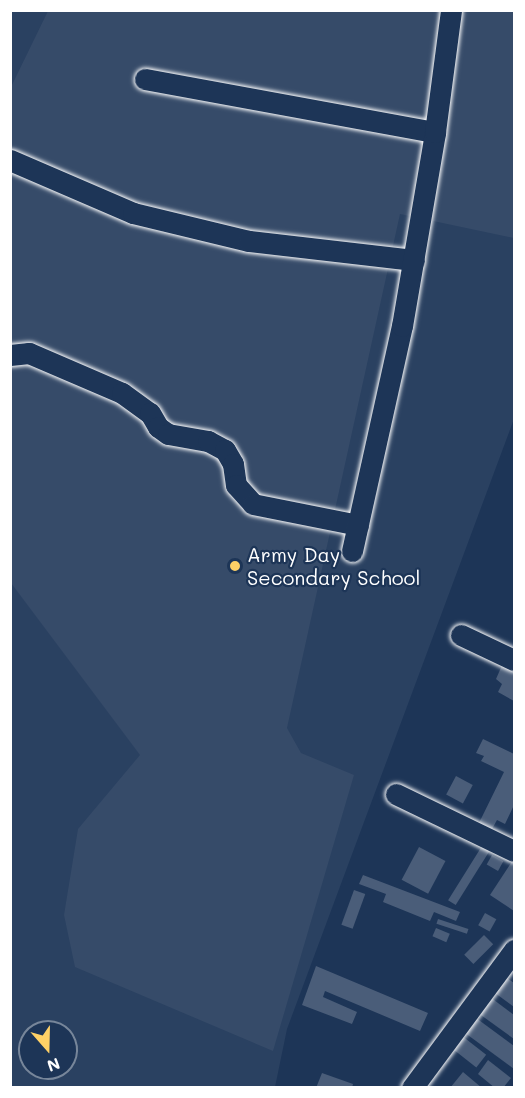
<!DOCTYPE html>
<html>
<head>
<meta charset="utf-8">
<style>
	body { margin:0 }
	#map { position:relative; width:525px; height:1098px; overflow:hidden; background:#1d3557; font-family:Mali,sans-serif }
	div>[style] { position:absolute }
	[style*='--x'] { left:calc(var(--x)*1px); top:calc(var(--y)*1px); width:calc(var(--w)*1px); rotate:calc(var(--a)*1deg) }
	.built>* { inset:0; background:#2a4161 }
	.green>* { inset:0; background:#364b69 }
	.building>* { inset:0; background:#4a5d79; transform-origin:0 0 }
	.roads { filter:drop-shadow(0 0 2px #fff) drop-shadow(0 0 2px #fff) }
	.minor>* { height:21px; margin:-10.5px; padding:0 10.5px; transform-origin:10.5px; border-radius:10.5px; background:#1d3557 }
	.dots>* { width:16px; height:16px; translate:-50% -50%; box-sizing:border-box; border:3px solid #1d3557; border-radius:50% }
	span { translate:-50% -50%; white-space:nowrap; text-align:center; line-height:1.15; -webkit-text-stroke:4.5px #1d3557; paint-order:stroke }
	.poi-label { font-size:20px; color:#fff }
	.left { translate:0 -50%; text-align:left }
	.frame { position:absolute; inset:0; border:12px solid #fff; pointer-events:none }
	.north { position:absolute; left:18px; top:1020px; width:60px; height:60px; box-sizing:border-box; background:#1d3557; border:2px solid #77869a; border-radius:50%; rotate:160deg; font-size:16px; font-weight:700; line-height:24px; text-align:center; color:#fff }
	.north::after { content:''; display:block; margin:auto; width:21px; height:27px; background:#ffd166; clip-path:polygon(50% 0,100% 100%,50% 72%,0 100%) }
</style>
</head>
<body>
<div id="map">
	<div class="built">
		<div style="clip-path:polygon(evenodd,10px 11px,514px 11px,514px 419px,287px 1029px,275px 1087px,11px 1087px,10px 11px,30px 1032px,66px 1032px,66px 1068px,30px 1068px,30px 1032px)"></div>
	</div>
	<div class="green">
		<div style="clip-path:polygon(48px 11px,514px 11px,514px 238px,400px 214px,287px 728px,301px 753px,354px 775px,273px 1051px,75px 967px,64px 915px,78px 829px,140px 755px,11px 583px,10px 89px)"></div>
	</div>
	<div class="building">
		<div style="clip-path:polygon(503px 663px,514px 666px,514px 701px,498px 692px,502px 684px,496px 679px)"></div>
		<div style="clip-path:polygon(483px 739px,514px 754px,514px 805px,505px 824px,497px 820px,491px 831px,478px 825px,504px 772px,481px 761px,484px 756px,476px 753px)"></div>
		<div style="left:456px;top:776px;width:19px;height:21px;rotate:28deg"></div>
		<div style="left:482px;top:846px;width:9px;height:64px;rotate:32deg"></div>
		<div style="left:419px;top:847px;width:30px;height:37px;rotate:28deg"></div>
		<div style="left:492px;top:855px;width:13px;height:11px;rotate:29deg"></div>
		<div style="clip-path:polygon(513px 860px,514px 861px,514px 911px,490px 895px)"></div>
		<div style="clip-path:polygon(363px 875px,460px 912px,456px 921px,434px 912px,430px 921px,383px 902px,386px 894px,359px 884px)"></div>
		<div style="left:354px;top:890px;width:12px;height:37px;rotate:20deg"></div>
		<div style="left:485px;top:913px;width:13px;height:14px;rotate:29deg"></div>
		<div style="left:438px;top:919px;width:32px;height:5px;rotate:18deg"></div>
		<div style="left:436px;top:928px;width:15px;height:9px;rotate:23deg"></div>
		<div style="left:484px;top:935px;width:13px;height:28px;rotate:45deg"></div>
		<div style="clip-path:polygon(316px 966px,428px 1013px,420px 1031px,325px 991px,323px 997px,357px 1012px,352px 1024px,302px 1005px)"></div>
		<div style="clip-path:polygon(503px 975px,514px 983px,514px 1007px,491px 990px)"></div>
		<div style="clip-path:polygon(486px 994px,514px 1015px,514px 1039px,474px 1010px)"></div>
		<div style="clip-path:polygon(472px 1015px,514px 1046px,514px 1069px,461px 1030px)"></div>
		<div style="left:457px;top:1032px;width:37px;height:16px;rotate:38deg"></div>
		<div style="clip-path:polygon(488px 1060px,511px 1078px,503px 1088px,495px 1088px,478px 1074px)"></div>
		<div style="clip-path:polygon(463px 1072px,482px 1088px,450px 1088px)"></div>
		<div style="clip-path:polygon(322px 1073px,353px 1084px,352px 1088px,316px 1088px)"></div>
	</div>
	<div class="roads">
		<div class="minor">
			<div style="--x:145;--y:79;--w:295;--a:10.4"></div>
			<div style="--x:10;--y:160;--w:134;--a:23.3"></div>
			<div style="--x:133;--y:213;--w:119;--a:13.6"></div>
			<div style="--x:249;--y:241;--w:166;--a:6.6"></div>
			<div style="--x:10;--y:355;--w:19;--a:-6"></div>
			<div style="--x:29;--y:353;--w:101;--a:23.3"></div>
			<div style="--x:122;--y:393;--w:34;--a:36"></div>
			<div style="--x:150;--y:413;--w:16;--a:60"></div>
			<div style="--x:158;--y:427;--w:12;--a:35"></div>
			<div style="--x:168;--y:434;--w:41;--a:9.9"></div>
			<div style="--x:208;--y:441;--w:19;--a:28"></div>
			<div style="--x:225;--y:450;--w:16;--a:60"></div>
			<div style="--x:233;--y:464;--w:21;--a:82"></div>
			<div style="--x:236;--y:485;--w:25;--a:48"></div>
			<div style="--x:253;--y:504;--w:107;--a:11.3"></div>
			<div style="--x:352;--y:551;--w:230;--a:-77.5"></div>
			<div style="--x:402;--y:326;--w:197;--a:-80.3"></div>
			<div style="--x:435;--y:132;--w:123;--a:-82.5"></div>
			<div style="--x:461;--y:635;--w:59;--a:25.3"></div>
			<div style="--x:396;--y:794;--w:131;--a:25.8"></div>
			<div style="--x:412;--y:1088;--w:172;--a:-53.5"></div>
		</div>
	</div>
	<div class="dots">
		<div style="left:235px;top:566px;background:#ffd166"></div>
	</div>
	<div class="poi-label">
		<span class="left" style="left:247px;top:566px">Army Day<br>Secondary School</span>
	</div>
	<div class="frame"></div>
	<div class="north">N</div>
</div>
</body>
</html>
